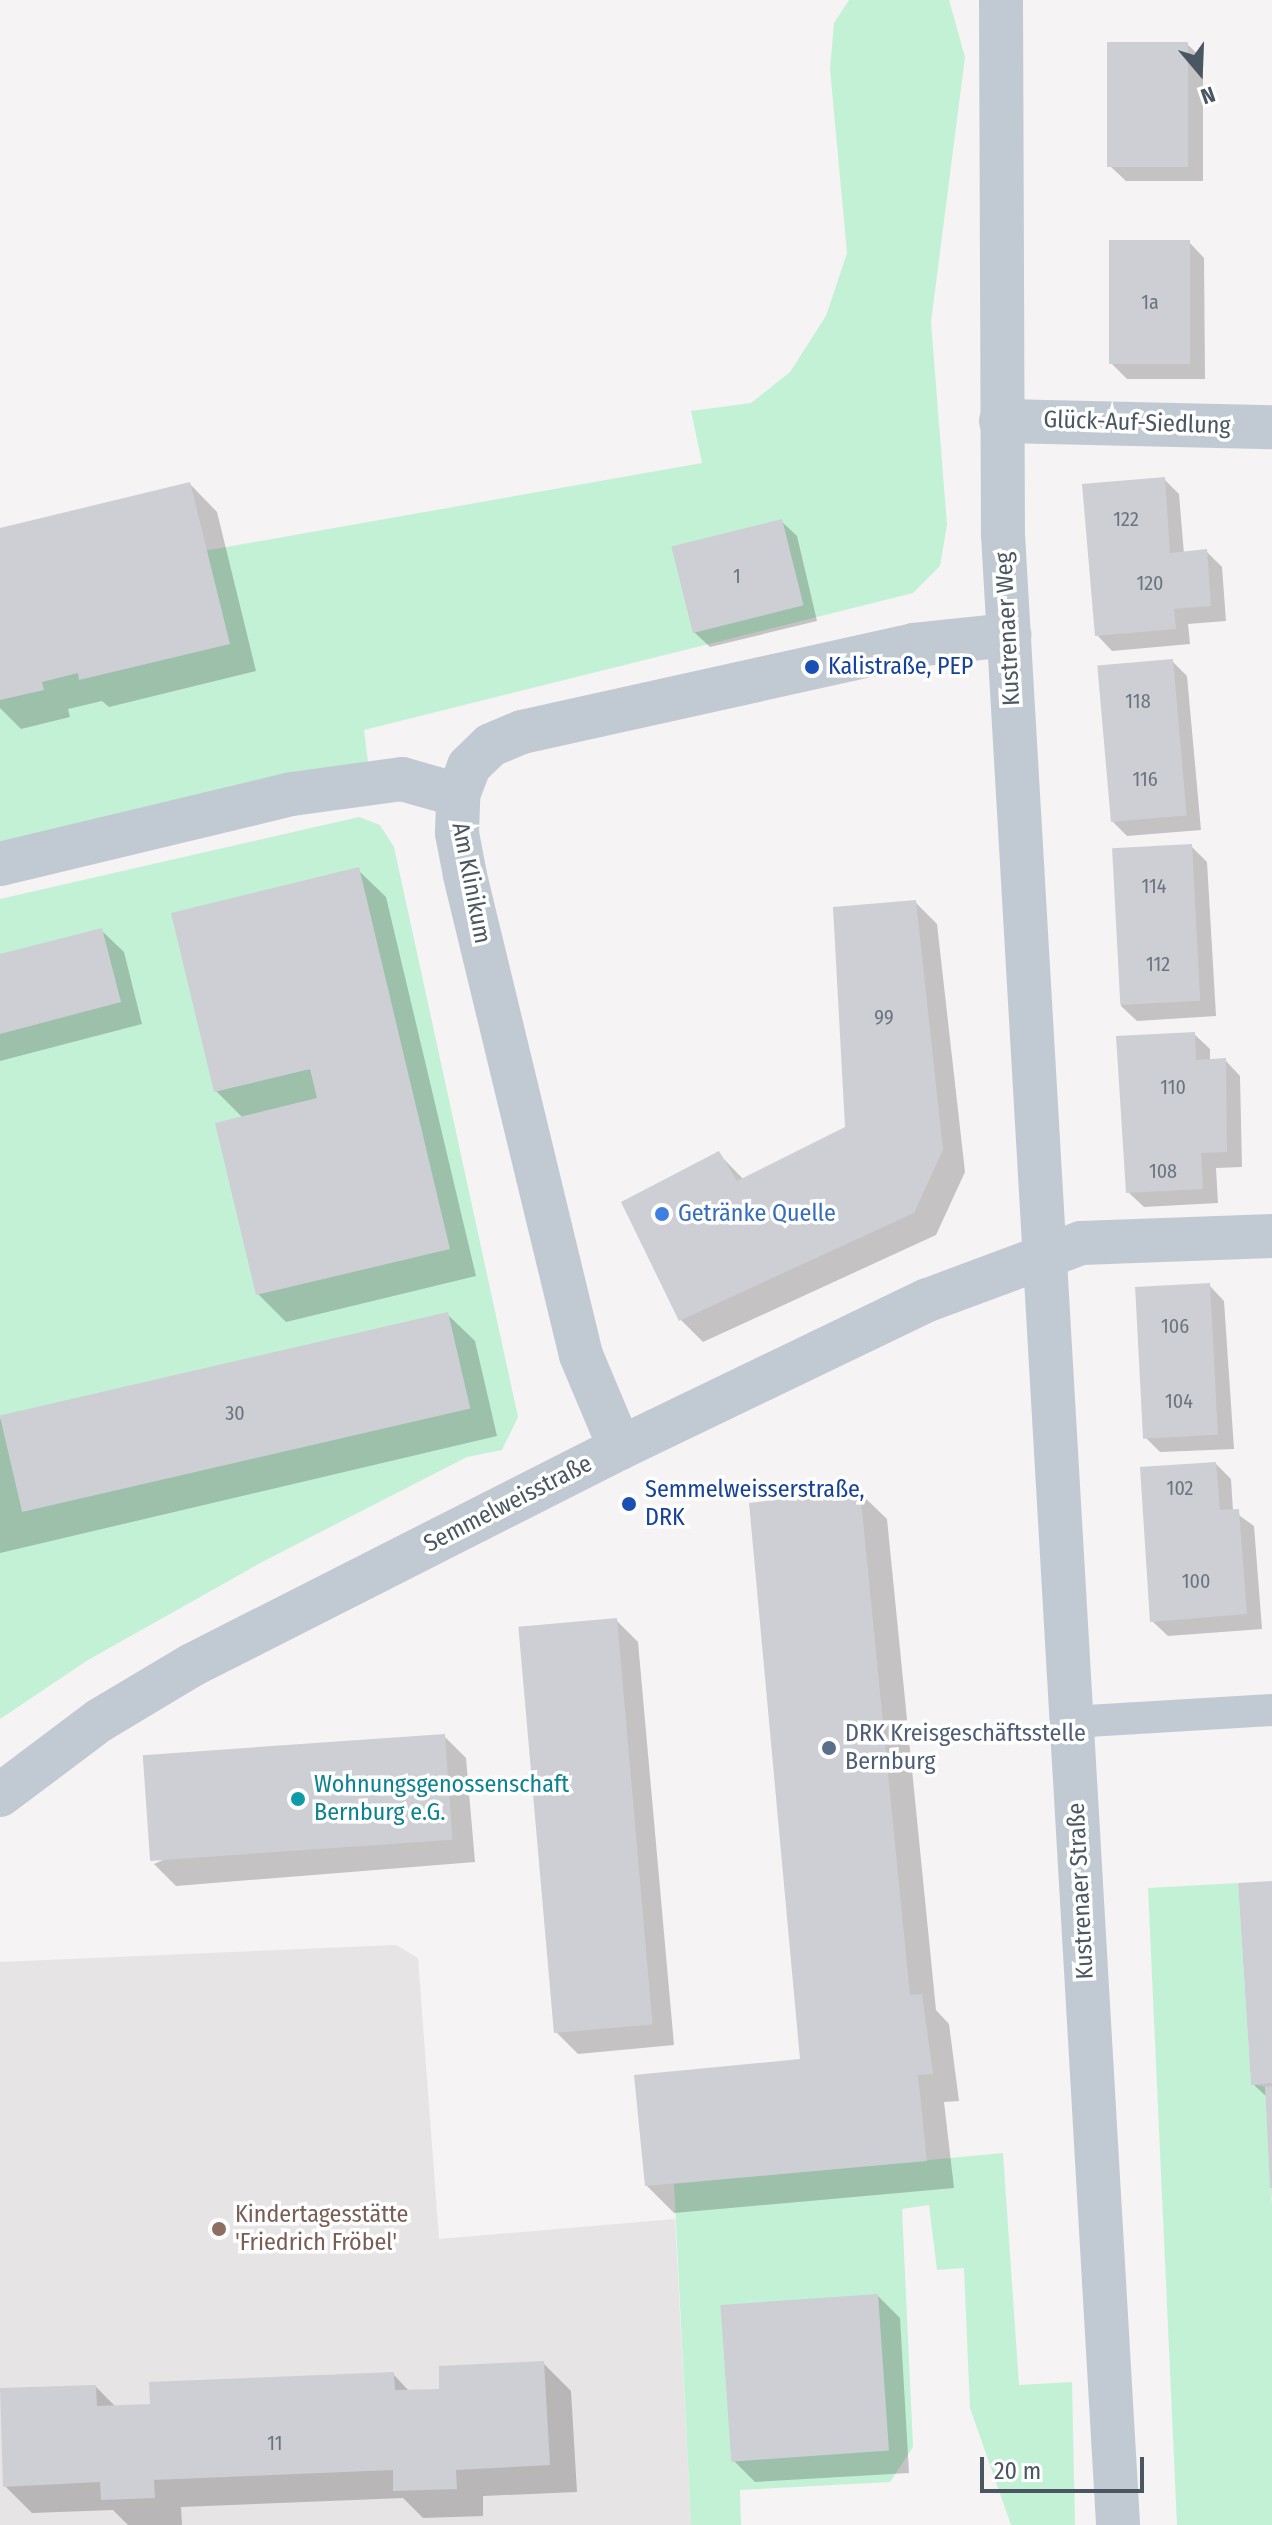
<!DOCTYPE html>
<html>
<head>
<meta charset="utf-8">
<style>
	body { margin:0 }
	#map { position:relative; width:1272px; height:2525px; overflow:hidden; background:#f5f3f3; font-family:"Fira Sans Condensed",sans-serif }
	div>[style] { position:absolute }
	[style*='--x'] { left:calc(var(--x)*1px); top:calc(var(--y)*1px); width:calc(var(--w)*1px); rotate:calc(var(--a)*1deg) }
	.education>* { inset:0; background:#e6e4e5 }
	.green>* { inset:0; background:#c3f1d5 }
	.shadow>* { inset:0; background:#0003 }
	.building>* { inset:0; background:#cdcfd5; transform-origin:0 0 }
	.service>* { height:32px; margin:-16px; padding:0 16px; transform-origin:16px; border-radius:16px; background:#c1cad2 }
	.minor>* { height:44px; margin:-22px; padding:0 22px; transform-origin:22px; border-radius:22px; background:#c1cad2 }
	.tertiary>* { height:44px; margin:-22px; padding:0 22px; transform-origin:22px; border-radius:22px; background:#c1cad2 }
	.dots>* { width:22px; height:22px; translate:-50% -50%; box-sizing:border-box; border:4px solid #fff; border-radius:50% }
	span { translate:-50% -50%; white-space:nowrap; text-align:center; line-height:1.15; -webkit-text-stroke:7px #fff; paint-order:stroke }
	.number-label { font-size:20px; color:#6b747e }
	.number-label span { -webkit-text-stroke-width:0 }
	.street-label { font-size:24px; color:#4a5661 }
	.transit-label { font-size:24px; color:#164399 }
	.left { translate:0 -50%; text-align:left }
	.shop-label { font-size:24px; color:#366cbe }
	.service-label { font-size:24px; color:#4e5e75 }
	.culture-label { font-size:24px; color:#0d838f }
	.education-label { font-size:24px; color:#785e54 }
	.north { position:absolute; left:1160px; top:32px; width:80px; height:80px; -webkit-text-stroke:6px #fff; paint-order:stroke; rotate:161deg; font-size:22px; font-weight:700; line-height:32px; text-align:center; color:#4a5661 }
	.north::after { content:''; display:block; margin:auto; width:28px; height:36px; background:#4a5661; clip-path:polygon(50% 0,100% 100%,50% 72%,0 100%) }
	.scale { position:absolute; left:980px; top:2457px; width:164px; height:36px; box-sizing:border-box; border:4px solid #4a5661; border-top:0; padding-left:10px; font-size:24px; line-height:28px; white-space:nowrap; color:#4a5661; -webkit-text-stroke:6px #fff; paint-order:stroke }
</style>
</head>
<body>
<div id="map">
	<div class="education">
		<div style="clip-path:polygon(396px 1945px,418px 1958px,439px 2239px,675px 2219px,691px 2525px,0 2525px,0 1962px)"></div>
	</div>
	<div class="green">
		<div style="clip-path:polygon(849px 0,949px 0,965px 57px,931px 322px,947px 525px,940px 566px,913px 593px,364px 730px,369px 770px,0 856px,0 587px,702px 463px,691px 411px,751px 403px,790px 372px,826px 316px,847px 253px,830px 69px,834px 23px)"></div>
		<div style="clip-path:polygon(359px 817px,380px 825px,394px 847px,518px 1417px,502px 1450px,467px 1457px,262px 1562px,88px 1660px,0 1719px,0 899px)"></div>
		<div style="clip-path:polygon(1238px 1883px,1251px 2084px,1265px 2087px,1272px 2207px,1272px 2525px,1177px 2525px,1148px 1888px)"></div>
		<div style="clip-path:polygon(1003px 2153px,1019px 2385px,1072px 2382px,1075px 2525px,1011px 2525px,970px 2408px,964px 2268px,937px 2270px,929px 2205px,902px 2209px,913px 2447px,890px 2482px,740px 2490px,741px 2525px,691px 2525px,674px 2184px)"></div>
	</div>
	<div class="shadow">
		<div style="clip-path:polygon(1187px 44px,1203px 59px,1203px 181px,1126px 181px,1110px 166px)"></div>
		<div style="clip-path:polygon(1189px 242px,1204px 258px,1205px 379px,1127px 379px,1112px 364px)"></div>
		<div style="clip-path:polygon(1164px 479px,1179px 494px,1184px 554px,1206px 551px,1222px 567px,1226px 621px,1188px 624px,1190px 644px,1112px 651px,1097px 635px)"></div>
		<div style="clip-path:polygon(190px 484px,217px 512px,256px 671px,109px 707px,102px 701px,68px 709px,70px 717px,21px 729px,0 708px,0 530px)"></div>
		<div style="clip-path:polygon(781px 521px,797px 536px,817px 621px,710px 647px,694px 632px)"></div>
		<div style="clip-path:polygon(1172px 661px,1187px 676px,1201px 830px,1127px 836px,1112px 821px)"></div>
		<div style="clip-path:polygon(1191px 846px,1207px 862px,1216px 1016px,1137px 1021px,1121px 1006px)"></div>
		<div style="clip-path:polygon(358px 870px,386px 897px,476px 1276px,286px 1322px,258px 1294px,243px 1118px,216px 1091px)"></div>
		<div style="clip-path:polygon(915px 902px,937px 924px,965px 1172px,936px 1235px,703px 1342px,681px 1320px,719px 1154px,744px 1180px,847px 1129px)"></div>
		<div style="clip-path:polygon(101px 930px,124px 952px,142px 1024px,0 1061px,0 956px)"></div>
		<div style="clip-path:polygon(1194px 1034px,1210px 1049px,1210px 1061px,1225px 1060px,1240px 1076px,1242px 1167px,1216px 1168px,1218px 1203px,1144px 1207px,1128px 1192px)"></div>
		<div style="clip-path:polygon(1209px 1285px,1224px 1301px,1234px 1449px,1160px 1452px,1145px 1437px)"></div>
		<div style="clip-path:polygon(447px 1314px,475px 1341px,497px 1436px,0 1553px,0 1419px)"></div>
		<div style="clip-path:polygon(1216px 1464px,1231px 1479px,1233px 1511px,1254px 1526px,1262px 1629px,1168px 1636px,1152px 1621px)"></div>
		<div style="clip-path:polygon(859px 1492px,887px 1519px,936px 2010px,949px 2024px,959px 2101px,944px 2102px,954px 2188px,674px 2213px,646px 2185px,803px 2061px)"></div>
		<div style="clip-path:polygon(616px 1620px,638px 1642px,674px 2045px,578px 2054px,556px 2032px)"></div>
		<div style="clip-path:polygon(444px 1736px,466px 1758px,475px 1862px,176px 1886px,154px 1864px)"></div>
		<div style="clip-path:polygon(1272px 1883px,1272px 2200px,1268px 2098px,1253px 2084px)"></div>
		<div style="clip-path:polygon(878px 2296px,900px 2318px,909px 2473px,755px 2482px,733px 2460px)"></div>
		<div style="clip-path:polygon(543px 2363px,571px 2391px,577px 2492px,483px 2496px,483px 2516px,423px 2518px,403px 2498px,181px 2507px,182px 2525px,128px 2525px,113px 2510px,32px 2513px,5px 2486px,96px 2387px,116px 2407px,152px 2406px,393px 2374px,410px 2392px,441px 2390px)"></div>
	</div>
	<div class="building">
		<div style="left:1107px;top:42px;width:81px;height:125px"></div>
		<div style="left:1109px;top:240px;width:81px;height:124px"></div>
		<div style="clip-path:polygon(1165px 477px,1170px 553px,1207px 549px,1211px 606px,1174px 609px,1176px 629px,1095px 636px,1082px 484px)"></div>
		<div style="clip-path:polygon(190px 482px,230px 644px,79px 680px,78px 673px,42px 682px,44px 690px,0 700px,0 528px)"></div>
		<div style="left:782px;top:519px;width:89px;height:114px;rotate:76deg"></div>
		<div style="left:1173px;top:659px;width:157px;height:76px;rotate:85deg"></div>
		<div style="left:1192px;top:844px;width:157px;height:80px;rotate:87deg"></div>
		<div style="clip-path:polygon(359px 867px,450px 1249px,256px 1295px,215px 1123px,317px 1098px,310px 1069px,214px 1092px,171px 913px)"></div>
		<div style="clip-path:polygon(916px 900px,943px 1150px,914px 1213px,679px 1321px,621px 1202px,719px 1151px,737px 1181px,845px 1127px,833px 907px)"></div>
		<div style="clip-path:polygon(102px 928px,121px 1002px,0 1034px,0 954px)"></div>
		<div style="clip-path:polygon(1195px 1032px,1196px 1060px,1226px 1058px,1227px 1152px,1201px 1153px,1203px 1189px,1126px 1193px,1116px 1036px)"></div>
		<div style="left:1210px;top:1283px;width:152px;height:75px;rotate:87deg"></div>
		<div style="left:448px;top:1312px;width:99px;height:460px;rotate:77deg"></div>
		<div style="clip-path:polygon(1216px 1462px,1220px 1510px,1239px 1509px,1247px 1614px,1150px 1622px,1140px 1467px)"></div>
		<div style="clip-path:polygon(860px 1490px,910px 1995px,922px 1994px,933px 2074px,918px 2075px,927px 2161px,645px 2186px,634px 2075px,800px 2059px,749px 1503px)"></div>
		<div style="left:617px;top:1618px;width:408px;height:99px;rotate:85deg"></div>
		<div style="left:445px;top:1734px;width:106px;height:303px;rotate:86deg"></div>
		<div style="clip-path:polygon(1272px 1881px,1272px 2083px,1251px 2085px,1238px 1883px)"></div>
		<div style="clip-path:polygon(1272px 2086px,1272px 2188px,1270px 2188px,1265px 2087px)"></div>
		<div style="left:878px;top:2294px;width:157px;height:158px;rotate:86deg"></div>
		<div style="clip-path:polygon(544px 2361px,550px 2465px,456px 2470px,457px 2489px,393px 2491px,393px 2470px,154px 2480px,155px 2498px,101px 2500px,100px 2482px,3px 2487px,0 2388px,96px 2385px,97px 2406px,150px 2404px,149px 2382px,394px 2372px,395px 2390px,439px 2389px,439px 2366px)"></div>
	</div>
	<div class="service">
		<div style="--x:1071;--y:1722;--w:201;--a:-3.4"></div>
	</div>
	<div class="minor">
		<div style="--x:1001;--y:421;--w:271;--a:1.3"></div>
		<div style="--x:0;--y:864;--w:300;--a:-13.5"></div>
		<div style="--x:292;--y:794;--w:111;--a:-7.8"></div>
		<div style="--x:402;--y:779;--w:58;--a:15.9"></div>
		<div style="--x:620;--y:1448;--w:101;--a:-112.8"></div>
		<div style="--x:581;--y:1355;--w:494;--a:-103.6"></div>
		<div style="--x:465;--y:875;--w:43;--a:-100.8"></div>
		<div style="--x:457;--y:833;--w:38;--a:-88"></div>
		<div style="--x:458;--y:795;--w:31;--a:-69"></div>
		<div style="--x:469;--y:766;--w:30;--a:-44"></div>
		<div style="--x:491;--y:745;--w:34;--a:-23"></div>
		<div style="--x:522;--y:732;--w:402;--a:-12.5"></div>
		<div style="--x:914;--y:645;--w:96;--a:-6"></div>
		<div style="--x:0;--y:1795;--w:125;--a:-36.9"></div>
		<div style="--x:100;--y:1720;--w:107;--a:-30.9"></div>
		<div style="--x:192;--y:1665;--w:480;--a:-26.9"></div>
		<div style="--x:620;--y:1448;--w:342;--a:-25.7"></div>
		<div style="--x:928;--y:1300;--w:163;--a:-20.4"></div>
		<div style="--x:1081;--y:1243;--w:191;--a:-2.1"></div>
	</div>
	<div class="tertiary">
		<div style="--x:1001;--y:0;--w:535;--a:89.79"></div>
		<div style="--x:1003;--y:535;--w:1993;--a:86.69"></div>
	</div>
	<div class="dots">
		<div style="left:812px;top:667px;background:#1a4fb4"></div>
		<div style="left:662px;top:1214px;background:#3f7fe0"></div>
		<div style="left:629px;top:1504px;background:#1a4fb4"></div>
		<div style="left:829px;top:1748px;background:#5c6f8a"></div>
		<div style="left:298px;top:1799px;background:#0f9aa8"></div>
		<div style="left:219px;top:2229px;background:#8d6e63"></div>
	</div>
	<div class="number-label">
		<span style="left:1150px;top:302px">1a</span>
		<span style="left:1126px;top:519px">122</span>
		<span style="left:737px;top:576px">1</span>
		<span style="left:1150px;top:583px">120</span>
		<span style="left:1138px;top:701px">118</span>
		<span style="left:1145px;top:779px">116</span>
		<span style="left:1154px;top:886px">114</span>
		<span style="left:1158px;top:964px">112</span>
		<span style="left:884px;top:1017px">99</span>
		<span style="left:1173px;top:1087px">110</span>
		<span style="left:1163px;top:1171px">108</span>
		<span style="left:1175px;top:1326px">106</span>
		<span style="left:1179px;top:1401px">104</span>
		<span style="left:235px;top:1413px">30</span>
		<span style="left:1180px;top:1488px">102</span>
		<span style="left:1196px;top:1581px">100</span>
		<span style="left:275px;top:2443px">11</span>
	</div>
	<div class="street-label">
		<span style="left:1137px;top:423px;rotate:2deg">Glück-Auf-Siedlung</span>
		<span style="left:1008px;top:629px;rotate:-93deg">Kustrenaer Weg</span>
		<span style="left:471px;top:883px;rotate:79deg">Am Klinikum</span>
		<span style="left:508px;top:1504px;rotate:-27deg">Semmelweisstraße</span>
		<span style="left:1081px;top:1891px;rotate:-93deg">Kustrenaer Straße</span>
	</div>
	<div class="transit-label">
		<span class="left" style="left:828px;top:667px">Kalistraße, PEP</span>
		<span class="left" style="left:645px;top:1504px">Semmelweisserstraße,<br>DRK</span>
	</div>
	<div class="shop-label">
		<span class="left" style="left:678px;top:1214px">Getränke Quelle</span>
	</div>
	<div class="service-label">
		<span class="left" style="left:845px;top:1748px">DRK Kreisgeschäftsstelle<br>Bernburg</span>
	</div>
	<div class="culture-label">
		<span class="left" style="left:314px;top:1799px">Wohnungsgenossenschaft<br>Bernburg e.G.</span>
	</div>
	<div class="education-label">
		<span class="left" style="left:235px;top:2229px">Kindertagesstätte<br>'Friedrich Fröbel'</span>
	</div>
	<div class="north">N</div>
	<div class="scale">20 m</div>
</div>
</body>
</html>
